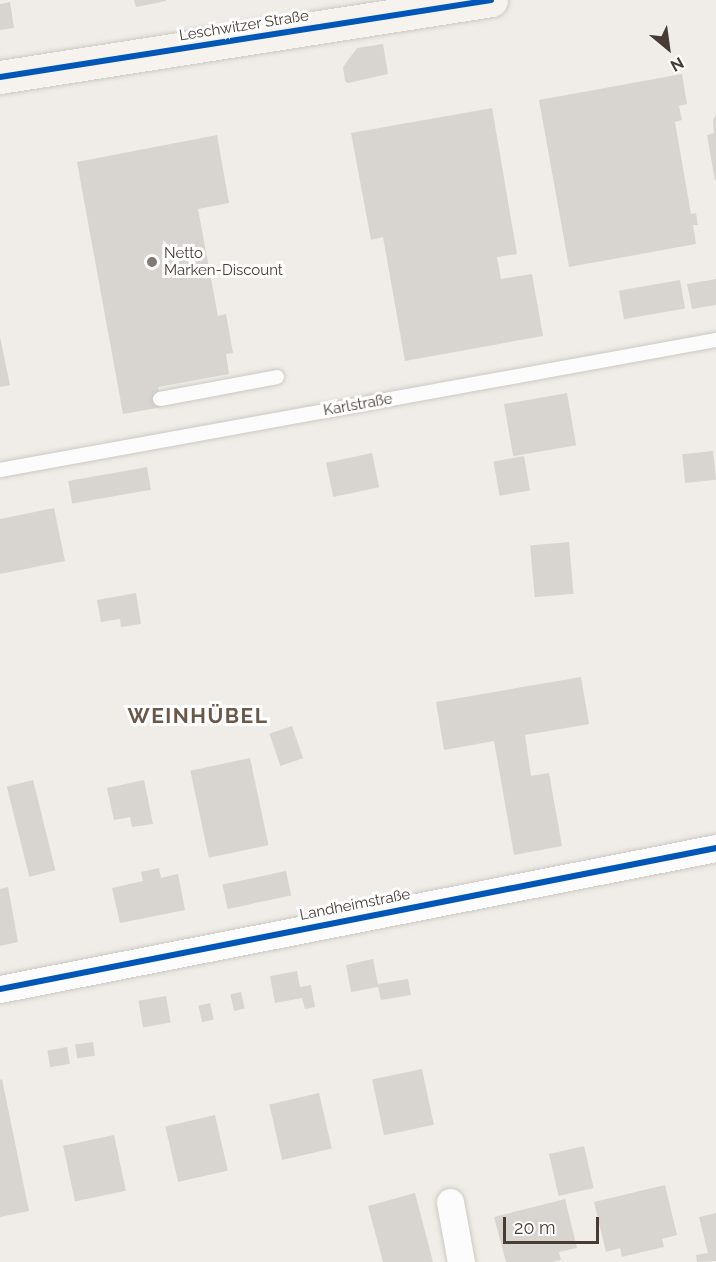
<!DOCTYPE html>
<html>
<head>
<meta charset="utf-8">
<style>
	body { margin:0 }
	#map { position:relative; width:716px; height:1262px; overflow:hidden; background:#f0ede8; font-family:Raleway,sans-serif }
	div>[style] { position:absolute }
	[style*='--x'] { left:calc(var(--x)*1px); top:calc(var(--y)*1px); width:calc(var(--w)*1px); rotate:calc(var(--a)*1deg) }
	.building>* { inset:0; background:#d8d4cf; transform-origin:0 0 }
	.roads { filter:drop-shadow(0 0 2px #cdc9c4) drop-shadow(0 0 2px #cdc9c4) }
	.lane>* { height:14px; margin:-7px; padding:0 7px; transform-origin:7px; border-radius:7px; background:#fdfcfc }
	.street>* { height:27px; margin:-13.5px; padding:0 13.5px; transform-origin:13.5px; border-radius:13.5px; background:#fdfcfc }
	.secondary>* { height:33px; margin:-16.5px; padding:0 16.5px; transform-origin:16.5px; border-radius:16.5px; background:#f6f3ee }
	.cycleway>* { height:6px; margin:-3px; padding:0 3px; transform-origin:3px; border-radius:3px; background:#0057b8 }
	.dots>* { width:16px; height:16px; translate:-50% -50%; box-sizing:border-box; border:3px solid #fff; border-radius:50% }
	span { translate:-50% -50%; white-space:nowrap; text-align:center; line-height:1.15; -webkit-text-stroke:6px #fff; paint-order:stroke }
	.street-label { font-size:15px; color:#473c34 }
	.poi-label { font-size:15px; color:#473c34 }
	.left { translate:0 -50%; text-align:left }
	.district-label { font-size:21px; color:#6a584b; font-weight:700; letter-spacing:1.5px }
	.north { position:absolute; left:638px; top:18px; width:60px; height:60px; -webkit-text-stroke:4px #fff; paint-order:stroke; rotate:151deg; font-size:16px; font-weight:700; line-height:24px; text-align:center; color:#473c34 }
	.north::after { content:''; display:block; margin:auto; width:21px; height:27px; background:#473c34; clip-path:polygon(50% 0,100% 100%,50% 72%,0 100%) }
	.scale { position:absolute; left:503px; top:1217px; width:96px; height:27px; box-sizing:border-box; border:3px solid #473c34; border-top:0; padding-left:8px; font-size:18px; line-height:21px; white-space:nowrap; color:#473c34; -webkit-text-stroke:4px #fff; paint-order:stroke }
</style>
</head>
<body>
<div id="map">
	<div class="building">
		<div style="clip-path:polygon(134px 0,166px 0,166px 1px,136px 7px)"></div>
		<div style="clip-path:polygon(10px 2px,14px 28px,0 30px,0 4px)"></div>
		<div style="clip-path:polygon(383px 44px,388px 74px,348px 83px,345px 81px,343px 67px,357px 48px)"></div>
		<div style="clip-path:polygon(682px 74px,687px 104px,679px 106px,682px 120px,675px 122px,691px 214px,696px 213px,698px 225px,693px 225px,696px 244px,569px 267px,539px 100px)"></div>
		<div style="clip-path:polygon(492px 108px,517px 254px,497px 257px,501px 279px,532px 274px,543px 336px,405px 361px,383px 237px,371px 240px,351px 133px)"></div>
		<div style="clip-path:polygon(716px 114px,716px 180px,715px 181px,707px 135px,714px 133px,713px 120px)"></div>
		<div style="clip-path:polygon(217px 135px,229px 203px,198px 209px,218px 316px,226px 314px,233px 353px,226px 354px,229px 374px,158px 387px,162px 407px,123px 414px,77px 162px)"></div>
		<div style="clip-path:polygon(716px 279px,716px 305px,692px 309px,687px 284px)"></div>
		<div style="left:680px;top:280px;width:29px;height:62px;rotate:80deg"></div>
		<div style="clip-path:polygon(0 337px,10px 385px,0 387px)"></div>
		<div style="left:567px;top:393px;width:53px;height:64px;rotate:80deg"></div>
		<div style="left:713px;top:451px;width:29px;height:31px;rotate:84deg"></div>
		<div style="left:372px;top:453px;width:35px;height:47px;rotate:78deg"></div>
		<div style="left:524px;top:456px;width:35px;height:31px;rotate:80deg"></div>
		<div style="left:147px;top:467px;width:23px;height:80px;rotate:80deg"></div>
		<div style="clip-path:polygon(54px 508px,65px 561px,0 574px,0 519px)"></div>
		<div style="left:569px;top:542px;width:52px;height:39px;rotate:85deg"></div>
		<div style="clip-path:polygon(136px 593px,141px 624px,121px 627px,120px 619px,101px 622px,97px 600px)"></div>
		<div style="clip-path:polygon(581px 677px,589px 724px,525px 735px,531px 776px,549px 773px,562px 846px,514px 855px,494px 741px,444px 750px,436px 702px)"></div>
		<div style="left:292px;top:726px;width:34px;height:24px;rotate:71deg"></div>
		<div style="left:250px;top:758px;width:89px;height:61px;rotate:78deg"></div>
		<div style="left:33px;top:780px;width:93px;height:27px;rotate:76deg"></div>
		<div style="clip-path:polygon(144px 780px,153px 824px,132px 827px,130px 817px,114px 820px,107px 788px)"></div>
		<div style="clip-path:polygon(159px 868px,161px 878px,178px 874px,185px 910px,120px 923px,112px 888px,143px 881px,141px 872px)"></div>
		<div style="left:286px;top:871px;width:25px;height:65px;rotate:78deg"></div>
		<div style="clip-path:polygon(8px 887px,18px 942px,0 946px,0 889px)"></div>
		<div style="clip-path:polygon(373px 959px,378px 984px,408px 979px,411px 995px,381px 1000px,378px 987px,351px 992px,346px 965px)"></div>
		<div style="clip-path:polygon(297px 971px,300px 987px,311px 985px,315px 1007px,305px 1009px,302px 998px,275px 1003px,270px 976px)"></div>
		<div style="left:241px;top:992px;width:17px;height:11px;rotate:77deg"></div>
		<div style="left:166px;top:996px;width:27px;height:28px;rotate:80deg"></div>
		<div style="left:210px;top:1003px;width:17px;height:12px;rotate:77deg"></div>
		<div style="left:93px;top:1042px;width:14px;height:18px;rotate:82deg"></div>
		<div style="left:67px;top:1047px;width:17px;height:20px;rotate:80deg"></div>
		<div style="left:422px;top:1069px;width:57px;height:51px;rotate:78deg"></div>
		<div style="clip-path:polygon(2px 1079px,29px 1211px,0 1217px,0 1080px)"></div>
		<div style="left:319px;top:1093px;width:57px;height:51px;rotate:77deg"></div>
		<div style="left:215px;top:1115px;width:57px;height:51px;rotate:77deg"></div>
		<div style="left:114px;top:1135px;width:57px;height:52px;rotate:78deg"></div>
		<div style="left:584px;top:1146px;width:43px;height:36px;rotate:77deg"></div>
		<div style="clip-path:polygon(665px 1185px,677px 1235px,662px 1239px,664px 1247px,642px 1252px,622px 1257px,620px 1248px,606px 1252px,594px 1202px)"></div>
		<div style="clip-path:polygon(415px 1193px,433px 1262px,383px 1262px,368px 1206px)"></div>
		<div style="clip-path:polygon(565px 1199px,577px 1248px,559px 1252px,561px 1260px,552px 1262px,506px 1262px,494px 1217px)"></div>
		<div style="clip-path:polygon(716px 1213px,716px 1261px,697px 1262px,696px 1255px,708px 1253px,699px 1217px)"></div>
	</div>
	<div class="roads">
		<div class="lane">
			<div style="--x:160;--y:399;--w:119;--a:-10.6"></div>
			<div style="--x:0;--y:470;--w:728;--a:-10.29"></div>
		</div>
		<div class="street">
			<div style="--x:0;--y:989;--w:730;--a:-11.14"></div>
			<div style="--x:450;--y:1202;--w:61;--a:79.6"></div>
		</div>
		<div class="secondary">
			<div style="--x:0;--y:77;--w:497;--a:-8.9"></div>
		</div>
	</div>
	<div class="cycleway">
		<div style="--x:0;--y:77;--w:497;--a:-8.9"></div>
		<div style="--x:0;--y:989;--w:730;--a:-11.14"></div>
	</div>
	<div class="dots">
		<div style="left:152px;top:262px;background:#827a73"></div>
	</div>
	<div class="street-label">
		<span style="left:244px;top:26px;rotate:-9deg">Leschwitzer Straße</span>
		<span style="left:358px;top:405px;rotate:-10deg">Karlstraße</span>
		<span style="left:355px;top:905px;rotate:-11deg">Landheimstraße</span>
	</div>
	<div class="poi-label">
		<span class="left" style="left:164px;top:262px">Netto<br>Marken-Discount</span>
	</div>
	<div class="district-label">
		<span style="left:198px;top:716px">WEINHÜBEL</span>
	</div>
	<div class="north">N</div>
	<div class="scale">20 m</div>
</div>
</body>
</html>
